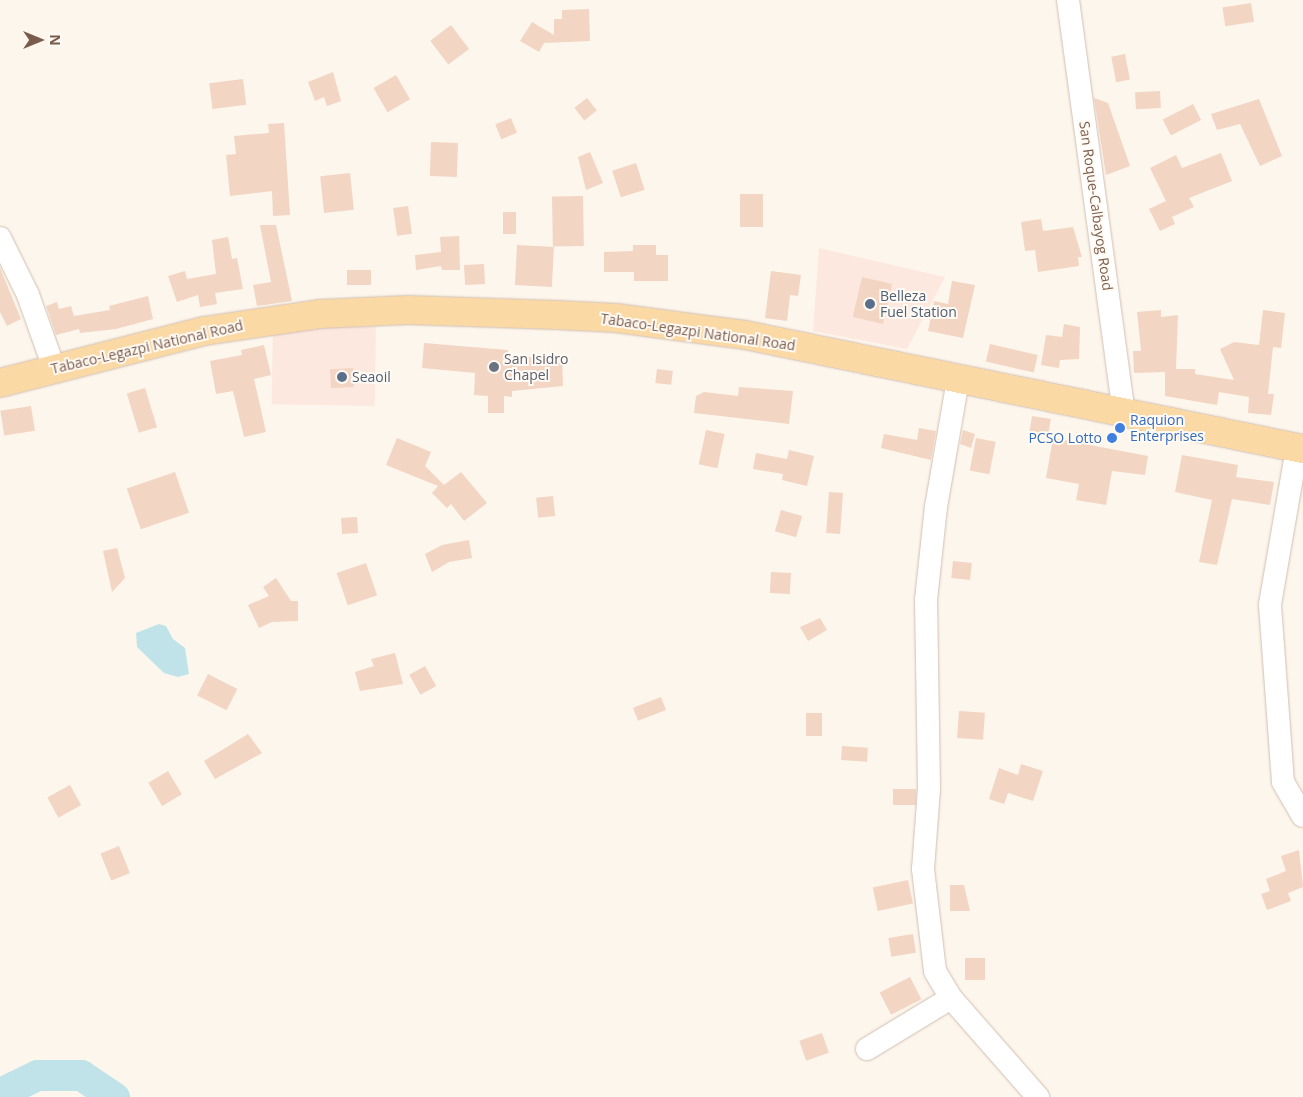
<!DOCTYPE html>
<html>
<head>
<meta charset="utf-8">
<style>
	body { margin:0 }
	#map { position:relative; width:1303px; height:1097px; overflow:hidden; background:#fdf6ec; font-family:"Open Sans",sans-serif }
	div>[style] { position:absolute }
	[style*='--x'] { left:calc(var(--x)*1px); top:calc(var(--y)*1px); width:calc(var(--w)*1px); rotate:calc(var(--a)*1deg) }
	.commercial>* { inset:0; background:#fde8e0; transform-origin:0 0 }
	.water>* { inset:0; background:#bfe3e8 }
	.river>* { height:31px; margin:-15.5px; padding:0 15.5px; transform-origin:15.5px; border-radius:15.5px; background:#bfe3e8 }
	.building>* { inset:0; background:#f3d5c3; transform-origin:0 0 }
	.roads { filter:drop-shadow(0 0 1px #d1beb0) drop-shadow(0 0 1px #d1beb0) }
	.minor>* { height:22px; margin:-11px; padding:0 11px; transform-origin:11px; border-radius:11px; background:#fff }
	.major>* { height:28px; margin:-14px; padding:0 14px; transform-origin:14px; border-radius:14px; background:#fbd9a5 }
	.dots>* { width:14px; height:14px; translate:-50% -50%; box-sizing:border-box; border:2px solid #fffaf3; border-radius:50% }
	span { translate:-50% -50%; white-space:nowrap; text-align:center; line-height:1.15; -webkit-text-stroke:4px #fffaf3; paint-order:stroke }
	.street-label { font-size:14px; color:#7a5c4d }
	.service-label { font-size:14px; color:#4e5e75 }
	.left { translate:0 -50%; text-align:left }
	.worship-label { font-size:14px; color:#5b616d }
	.shop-label { font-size:14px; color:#366cbe }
	.right { translate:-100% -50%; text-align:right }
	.north { position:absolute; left:15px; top:15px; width:50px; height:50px; -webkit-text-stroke:4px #fffaf3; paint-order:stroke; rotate:90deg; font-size:14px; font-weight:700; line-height:20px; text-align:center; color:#7a5c4d }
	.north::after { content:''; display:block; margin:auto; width:18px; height:22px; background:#7a5c4d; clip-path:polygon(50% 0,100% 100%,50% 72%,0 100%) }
</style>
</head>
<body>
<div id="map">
	<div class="commercial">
		<div style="clip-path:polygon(819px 248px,945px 277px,907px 349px,813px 331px)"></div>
		<div style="left:376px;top:327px;width:79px;height:103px;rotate:91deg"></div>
	</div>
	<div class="water">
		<div style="clip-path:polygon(159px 624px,166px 626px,173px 639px,185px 648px,189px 674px,178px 677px,164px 673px,137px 647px,136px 633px)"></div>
	</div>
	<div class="river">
		<div style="--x:0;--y:1093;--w:41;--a:-25.9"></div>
		<div style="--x:37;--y:1075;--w:44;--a:0"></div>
		<div style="--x:81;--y:1075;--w:40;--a:34"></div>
	</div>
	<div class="building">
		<div style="left:1251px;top:3px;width:19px;height:29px;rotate:81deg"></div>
		<div style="clip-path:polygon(589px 9px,590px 41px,544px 43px,539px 52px,520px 41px,532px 22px,554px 35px,554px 19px,562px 19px,562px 10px)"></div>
		<div style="left:451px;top:25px;width:30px;height:26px;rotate:53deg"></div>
		<div style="left:1125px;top:54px;width:26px;height:14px;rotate:79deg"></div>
		<div style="clip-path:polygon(333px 72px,341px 101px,327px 106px,324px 97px,315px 101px,308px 82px)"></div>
		<div style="left:396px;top:75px;width:28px;height:26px;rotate:60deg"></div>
		<div style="left:243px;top:79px;width:26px;height:34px;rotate:83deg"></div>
		<div style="left:1160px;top:91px;width:17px;height:25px;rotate:87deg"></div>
		<div style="left:587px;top:98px;width:16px;height:16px;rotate:52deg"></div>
		<div style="clip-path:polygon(1094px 98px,1108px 103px,1130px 166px,1106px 175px)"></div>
		<div style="clip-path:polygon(1259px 99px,1282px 156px,1260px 166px,1240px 124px,1217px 130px,1211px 114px)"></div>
		<div style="left:1193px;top:104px;width:18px;height:34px;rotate:63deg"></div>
		<div style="left:511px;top:118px;width:16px;height:17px;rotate:68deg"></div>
		<div style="clip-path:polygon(284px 123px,290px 215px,273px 216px,272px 191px,230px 196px,226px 155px,236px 154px,234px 136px,269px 133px,268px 124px)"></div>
		<div style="left:431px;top:142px;width:27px;height:34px;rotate:2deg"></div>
		<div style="clip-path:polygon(590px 152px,603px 183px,586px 190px,578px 157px)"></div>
		<div style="clip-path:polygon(1221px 153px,1232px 181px,1189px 198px,1194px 207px,1172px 217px,1175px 224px,1160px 231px,1149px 209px,1166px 201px,1150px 168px,1176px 155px,1182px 168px)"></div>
		<div style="left:636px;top:163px;width:28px;height:25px;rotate:72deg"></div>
		<div style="left:350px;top:173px;width:37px;height:30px;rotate:84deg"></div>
		<div style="left:763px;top:194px;width:33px;height:23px;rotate:90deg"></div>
		<div style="left:583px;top:196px;width:50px;height:31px;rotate:89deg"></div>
		<div style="left:408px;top:206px;width:28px;height:15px;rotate:82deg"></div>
		<div style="left:503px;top:212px;width:13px;height:22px"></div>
		<div style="clip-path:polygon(1041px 219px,1043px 231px,1073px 227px,1082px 257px,1078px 257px,1079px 266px,1038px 272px,1035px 250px,1025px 251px,1021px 222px)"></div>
		<div style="clip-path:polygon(260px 225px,276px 225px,292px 301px,257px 306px,253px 285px,271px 282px)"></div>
		<div style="clip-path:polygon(459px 236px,460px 270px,442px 270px,441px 266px,416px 270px,415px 255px,441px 252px,440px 237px)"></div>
		<div style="clip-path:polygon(228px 237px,232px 259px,237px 258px,243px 289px,215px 293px,217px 304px,200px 307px,198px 295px,177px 302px,168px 276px,185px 271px,187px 279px,216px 274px,212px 240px)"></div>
		<div style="left:517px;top:245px;width:37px;height:40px;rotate:3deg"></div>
		<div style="clip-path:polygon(633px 245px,656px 245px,656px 255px,668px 255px,668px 281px,634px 281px,634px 272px,604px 272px,604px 252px,633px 251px)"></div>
		<div style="left:484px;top:264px;width:20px;height:20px;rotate:87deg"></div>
		<div style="clip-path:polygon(0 268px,21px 319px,7px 326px,0 312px)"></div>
		<div style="left:347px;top:270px;width:24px;height:15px"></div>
		<div style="clip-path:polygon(771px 271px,801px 275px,798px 296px,790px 295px,787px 321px,765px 318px)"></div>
		<div style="left:862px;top:277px;width:31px;height:41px;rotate:13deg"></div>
		<div style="clip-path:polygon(952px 281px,975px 285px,963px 338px,928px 331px,934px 301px,948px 304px)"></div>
		<div style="clip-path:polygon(148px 296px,153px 319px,116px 329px,80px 333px,79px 329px,56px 335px,46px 306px,57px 302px,59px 309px,71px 306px,74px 316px,110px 310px,109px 306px)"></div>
		<div style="clip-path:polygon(1161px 310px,1161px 317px,1178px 315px,1176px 369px,1195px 369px,1195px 374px,1234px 380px,1220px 349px,1234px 342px,1259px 345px,1263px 310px,1285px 313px,1281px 348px,1273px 347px,1268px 394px,1274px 394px,1271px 415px,1248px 413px,1249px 397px,1219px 392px,1217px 405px,1165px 396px,1165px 372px,1134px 373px,1133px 351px,1141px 351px,1137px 312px)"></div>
		<div style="clip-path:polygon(1064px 324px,1080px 327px,1079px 359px,1060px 360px,1059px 368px,1041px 365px,1046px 335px,1062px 337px)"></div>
		<div style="clip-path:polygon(424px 343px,508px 350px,508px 357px,562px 357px,563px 386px,512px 391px,512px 397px,504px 396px,504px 413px,488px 413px,488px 396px,474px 395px,475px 373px,422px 368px)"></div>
		<div style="left:990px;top:344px;width:49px;height:18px;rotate:13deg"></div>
		<div style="clip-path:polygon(264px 345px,271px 375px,254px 379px,266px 432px,244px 437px,233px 391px,216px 394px,210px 361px,242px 355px,241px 350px)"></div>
		<div style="left:353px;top:368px;width:19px;height:23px;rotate:87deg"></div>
		<div style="left:657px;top:369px;width:16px;height:14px;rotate:7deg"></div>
		<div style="clip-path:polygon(739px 387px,793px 391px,789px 424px,694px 413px,696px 396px,704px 392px,738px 396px)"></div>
		<div style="left:145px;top:388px;width:41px;height:19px;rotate:73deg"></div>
		<div style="left:31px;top:406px;width:25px;height:31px;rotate:81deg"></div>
		<div style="left:1032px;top:416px;width:19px;height:15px;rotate:9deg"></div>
		<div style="clip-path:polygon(919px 428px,936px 431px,931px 460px,881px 448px,884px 434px,917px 440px)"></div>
		<div style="left:706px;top:430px;width:19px;height:35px;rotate:12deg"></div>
		<div style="clip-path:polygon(963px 430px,975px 434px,971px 448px,960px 444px)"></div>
		<div style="clip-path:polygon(397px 438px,431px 452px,425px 466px,444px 485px,461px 472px,487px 503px,464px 521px,451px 504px,447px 508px,432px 493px,438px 486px,386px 465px)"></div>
		<div style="left:976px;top:438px;width:20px;height:33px;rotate:11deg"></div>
		<div style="clip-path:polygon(1053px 438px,1148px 456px,1145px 475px,1112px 471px,1106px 505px,1076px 500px,1079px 484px,1046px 478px)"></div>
		<div style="clip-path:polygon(789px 450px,814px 456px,807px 486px,782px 480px,783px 474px,753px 469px,756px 453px,787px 459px)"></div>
		<div style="clip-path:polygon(1182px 455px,1238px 465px,1236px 477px,1274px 482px,1270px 505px,1232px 499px,1217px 565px,1199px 562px,1212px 500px,1175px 492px)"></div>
		<div style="left:175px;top:472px;width:43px;height:51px;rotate:71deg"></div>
		<div style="left:829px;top:492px;width:14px;height:41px;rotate:4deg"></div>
		<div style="left:553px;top:496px;width:20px;height:17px;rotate:84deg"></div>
		<div style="left:781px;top:510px;width:22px;height:22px;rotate:16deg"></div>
		<div style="left:357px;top:517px;width:16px;height:16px;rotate:86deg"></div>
		<div style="clip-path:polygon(469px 540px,472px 558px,449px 562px,432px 572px,425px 554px,442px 545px)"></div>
		<div style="clip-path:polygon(117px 548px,125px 578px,112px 592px,103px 551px)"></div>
		<div style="left:953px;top:561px;width:19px;height:17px;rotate:6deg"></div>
		<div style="left:366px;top:563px;width:34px;height:31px;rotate:71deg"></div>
		<div style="left:771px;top:572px;width:20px;height:21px;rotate:3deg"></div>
		<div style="clip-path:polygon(276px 578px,291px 601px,298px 601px,298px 621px,272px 622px,259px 628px,248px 605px,269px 596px,263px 587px)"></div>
		<div style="clip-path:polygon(820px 618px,827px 630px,808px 641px,800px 627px)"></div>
		<div style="clip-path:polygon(395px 653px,403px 684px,360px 691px,355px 672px,374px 666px,371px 659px)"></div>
		<div style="left:425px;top:666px;width:23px;height:18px;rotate:61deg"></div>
		<div style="left:208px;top:674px;width:33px;height:24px;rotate:27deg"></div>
		<div style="left:661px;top:697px;width:14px;height:30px;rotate:69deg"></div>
		<div style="left:959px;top:711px;width:26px;height:27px;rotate:4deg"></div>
		<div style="left:806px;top:713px;width:16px;height:23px"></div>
		<div style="clip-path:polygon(248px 734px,262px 753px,215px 779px,204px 761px)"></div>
		<div style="left:842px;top:746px;width:26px;height:14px;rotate:4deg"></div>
		<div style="clip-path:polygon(1021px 764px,1043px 771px,1033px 801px,1008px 793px,1004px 804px,989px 799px,999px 768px,1018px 775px)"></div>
		<div style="left:168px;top:771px;width:27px;height:23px;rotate:59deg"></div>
		<div style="left:70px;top:785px;width:23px;height:26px;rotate:61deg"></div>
		<div style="left:893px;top:789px;width:23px;height:16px"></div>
		<div style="left:119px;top:846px;width:29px;height:20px;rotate:68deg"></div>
		<div style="clip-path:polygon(1299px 850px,1303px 887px,1288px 893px,1291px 901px,1267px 910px,1261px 894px,1270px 891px,1266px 879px,1286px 871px,1281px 856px)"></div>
		<div style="left:908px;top:880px;width:24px;height:36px;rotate:78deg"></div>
		<div style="clip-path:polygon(950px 885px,964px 885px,970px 911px,950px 911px)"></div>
		<div style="left:913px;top:934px;width:19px;height:25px;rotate:81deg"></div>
		<div style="left:965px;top:958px;width:20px;height:22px"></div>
		<div style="left:910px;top:977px;width:25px;height:34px;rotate:63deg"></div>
		<div style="left:822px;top:1033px;width:21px;height:24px;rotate:71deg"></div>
	</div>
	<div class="roads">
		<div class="minor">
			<div style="--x:1068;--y:0;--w:417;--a:82.3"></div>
			<div style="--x:0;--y:238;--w:64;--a:63.8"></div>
			<div style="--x:28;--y:295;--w:77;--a:70.4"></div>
			<div style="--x:1297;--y:448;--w:159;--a:99.8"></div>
			<div style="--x:1270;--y:605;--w:177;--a:85.8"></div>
			<div style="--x:1283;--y:782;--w:39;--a:60"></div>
			<div style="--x:951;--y:998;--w:132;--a:48.7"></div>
			<div style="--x:867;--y:1049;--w:98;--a:-31.3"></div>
			<div style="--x:951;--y:998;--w:31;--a:-121"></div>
			<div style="--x:935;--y:971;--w:103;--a:-96.7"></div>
			<div style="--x:923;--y:869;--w:80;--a:-85.7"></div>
			<div style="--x:929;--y:789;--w:189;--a:-90.9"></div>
			<div style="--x:926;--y:600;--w:94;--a:-83.9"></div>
			<div style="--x:936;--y:507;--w:130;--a:-80.2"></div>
		</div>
		<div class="major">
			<div style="--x:0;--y:383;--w:211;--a:-14.3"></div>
			<div style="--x:204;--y:331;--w:116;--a:-8.4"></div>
			<div style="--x:319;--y:314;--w:89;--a:-2.6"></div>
			<div style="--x:408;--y:310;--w:149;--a:1.9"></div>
			<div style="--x:557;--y:315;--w:59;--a:2.9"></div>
			<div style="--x:616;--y:318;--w:130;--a:7.5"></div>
			<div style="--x:745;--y:335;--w:570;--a:11.55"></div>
		</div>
	</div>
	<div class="dots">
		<div style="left:870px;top:304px;background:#5c6f8a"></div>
		<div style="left:494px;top:367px;background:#6b7280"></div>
		<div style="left:342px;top:377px;background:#5c6f8a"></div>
		<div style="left:1120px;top:428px;background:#3f7fe0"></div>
		<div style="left:1112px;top:438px;background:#3f7fe0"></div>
	</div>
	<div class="street-label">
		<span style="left:1096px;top:206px;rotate:82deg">San Roque-Calbayog Road</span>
		<span style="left:698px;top:332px;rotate:8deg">Tabaco-Legazpi National Road</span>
		<span style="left:147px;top:347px;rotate:-13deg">Tabaco-Legazpi National Road</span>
	</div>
	<div class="service-label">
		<span class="left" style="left:880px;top:304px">Belleza<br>Fuel Station</span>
		<span class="left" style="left:352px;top:377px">Seaoil</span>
	</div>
	<div class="worship-label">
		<span class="left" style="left:504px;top:367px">San Isidro<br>Chapel</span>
	</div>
	<div class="shop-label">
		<span class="left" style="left:1130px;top:428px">Raquion<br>Enterprises</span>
		<span class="right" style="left:1102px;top:438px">PCSO Lotto</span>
	</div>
	<div class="north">N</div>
</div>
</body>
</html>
